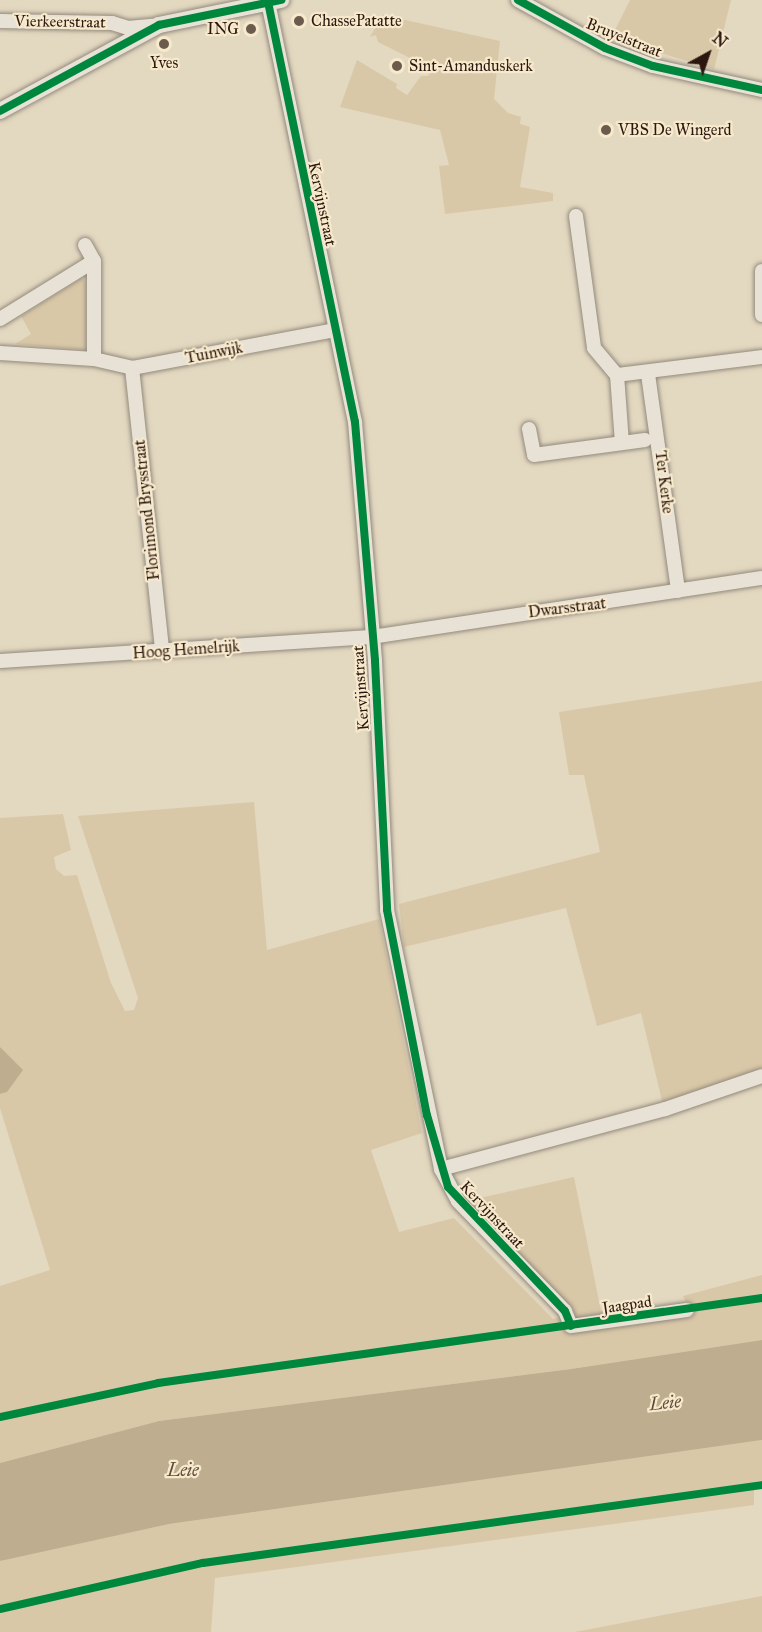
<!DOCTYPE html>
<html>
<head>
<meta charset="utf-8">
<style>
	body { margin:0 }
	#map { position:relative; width:762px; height:1632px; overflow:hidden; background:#e3d8c0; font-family:"IM FELL Great Primer",serif }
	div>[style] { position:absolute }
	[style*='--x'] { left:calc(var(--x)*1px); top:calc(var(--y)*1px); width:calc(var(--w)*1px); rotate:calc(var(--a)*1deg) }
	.green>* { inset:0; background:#d9c8a8 }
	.water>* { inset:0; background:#bead8f }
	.roads { filter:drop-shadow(0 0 2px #938a7c) drop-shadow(0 0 2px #938a7c) }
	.minor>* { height:14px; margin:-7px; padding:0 7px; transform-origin:7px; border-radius:7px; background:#e8e2d6 }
	.tertiary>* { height:16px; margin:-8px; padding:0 8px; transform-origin:8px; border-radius:8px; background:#e8e2d6 }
	.cycleway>* { height:8px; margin:-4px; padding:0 4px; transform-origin:4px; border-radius:4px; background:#00873e }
	.dots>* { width:16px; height:16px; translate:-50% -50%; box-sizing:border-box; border:3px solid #f7e9cc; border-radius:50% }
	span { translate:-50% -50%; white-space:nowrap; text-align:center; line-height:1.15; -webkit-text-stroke:4.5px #f7e9cc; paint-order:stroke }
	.poi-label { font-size:16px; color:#2b170f }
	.left { translate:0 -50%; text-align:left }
	.right { translate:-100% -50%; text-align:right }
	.street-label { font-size:16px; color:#2b170f }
	.water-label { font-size:18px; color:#5f4b3a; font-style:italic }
	.north { position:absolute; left:678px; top:24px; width:60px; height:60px; -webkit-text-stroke:4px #f7e9cc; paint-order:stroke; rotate:40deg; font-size:16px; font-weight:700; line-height:24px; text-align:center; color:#2b170f }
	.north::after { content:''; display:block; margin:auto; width:21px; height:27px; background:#2b170f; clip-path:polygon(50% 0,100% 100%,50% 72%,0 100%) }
</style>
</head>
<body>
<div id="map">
	<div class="green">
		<div style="clip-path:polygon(630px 0,731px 0,714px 69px,611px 38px)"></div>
		<div style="clip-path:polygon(383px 15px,500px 41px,494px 99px,508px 113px,521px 117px,520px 124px,530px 127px,520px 187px,553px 193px,553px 201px,445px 214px,439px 166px,449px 165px,440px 130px,340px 107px,357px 60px,397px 84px,396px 88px,407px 95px,421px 76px,428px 76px,432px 69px,378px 42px,376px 35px,370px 37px)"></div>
		<div style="clip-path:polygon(82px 278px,86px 282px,86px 350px,15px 344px,31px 334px,21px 316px)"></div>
		<div style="clip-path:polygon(762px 681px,762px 1072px,663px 1105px,641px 1013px,597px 1026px,566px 908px,404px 947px,399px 904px,600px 852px,584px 775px,569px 775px,559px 712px)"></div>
		<div style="clip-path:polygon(254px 802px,267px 950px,379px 919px,422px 1133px,371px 1150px,399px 1232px,454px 1218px,553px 1319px,575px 1315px,466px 1201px,574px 1177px,601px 1311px,644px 1305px,645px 1312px,687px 1305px,683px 1296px,762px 1275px,762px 1340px,571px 1369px,159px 1421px,0 1463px,0 1286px,50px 1270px,0 1108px,0 1094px,7px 1092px,16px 1077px,0 1047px,0 818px,63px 814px,71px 850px,54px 857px,56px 869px,64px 876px,77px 875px,111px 983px,125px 1011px,134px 1010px,138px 998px,78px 816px)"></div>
		<div style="clip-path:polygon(762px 1440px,762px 1481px,754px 1483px,754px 1505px,215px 1578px,211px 1632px,0 1632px,0 1561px,24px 1554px,169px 1524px)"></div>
		<div style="clip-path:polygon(762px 1596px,762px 1632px,575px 1632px)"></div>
	</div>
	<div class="water">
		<div style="clip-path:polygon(0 1047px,23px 1070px,7px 1092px,0 1094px)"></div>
		<div style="clip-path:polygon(762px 1340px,762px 1440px,169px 1524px,0 1561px,0 1463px,159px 1421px,571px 1369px)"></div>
	</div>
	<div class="roads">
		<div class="minor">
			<div style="--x:518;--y:0;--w:99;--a:28.9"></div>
			<div style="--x:605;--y:48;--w:51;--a:20.6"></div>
			<div style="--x:653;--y:66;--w:112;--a:12.4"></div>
			<div style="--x:268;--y:2;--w:429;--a:78.3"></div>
			<div style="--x:355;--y:422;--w:240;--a:85.2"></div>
			<div style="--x:375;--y:661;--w:249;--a:87.2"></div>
			<div style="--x:387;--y:910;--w:265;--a:78.2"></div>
			<div style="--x:441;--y:1169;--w:36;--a:62"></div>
			<div style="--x:458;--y:1201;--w:153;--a:45.8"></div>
			<div style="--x:565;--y:1311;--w:16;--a:68"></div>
			<div style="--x:571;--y:1326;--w:117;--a:-7.9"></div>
			<div style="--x:0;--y:21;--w:112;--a:1"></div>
			<div style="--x:112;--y:23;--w:17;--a:17"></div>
			<div style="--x:128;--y:28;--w:25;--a:-5"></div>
			<div style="--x:576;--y:216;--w:133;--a:82.2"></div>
			<div style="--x:594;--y:348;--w:35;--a:50"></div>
			<div style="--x:617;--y:375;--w:146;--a:-7.1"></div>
			<div style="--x:85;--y:245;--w:18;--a:61"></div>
			<div style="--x:94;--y:261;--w:98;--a:90"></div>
			<div style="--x:762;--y:271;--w:44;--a:90"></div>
			<div style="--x:0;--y:319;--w:110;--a:-31.7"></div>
			<div style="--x:0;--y:353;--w:94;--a:3.7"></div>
			<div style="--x:94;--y:359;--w:39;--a:13"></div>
			<div style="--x:132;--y:368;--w:207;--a:-10.6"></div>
			<div style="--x:132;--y:368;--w:285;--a:83.9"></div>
			<div style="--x:648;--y:374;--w:219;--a:82.1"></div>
			<div style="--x:617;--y:375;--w:68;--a:85.8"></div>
			<div style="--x:529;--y:429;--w:26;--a:79"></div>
			<div style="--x:534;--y:455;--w:112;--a:-7.7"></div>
			<div style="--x:0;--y:661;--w:372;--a:-3.7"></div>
			<div style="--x:371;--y:637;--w:395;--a:-8.6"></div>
			<div style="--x:441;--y:1169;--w:232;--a:-15"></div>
			<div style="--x:665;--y:1109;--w:102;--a:-18.8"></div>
		</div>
		<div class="tertiary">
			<div style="--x:0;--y:111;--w:181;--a:-28.4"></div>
			<div style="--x:159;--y:25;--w:125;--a:-11.6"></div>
		</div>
	</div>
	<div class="cycleway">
		<div style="--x:518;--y:0;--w:99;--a:28.9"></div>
		<div style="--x:605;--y:48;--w:51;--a:20.6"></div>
		<div style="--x:653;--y:66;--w:112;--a:12.4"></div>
		<div style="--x:268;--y:2;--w:429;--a:78.3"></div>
		<div style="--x:355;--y:422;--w:240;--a:85.2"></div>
		<div style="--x:375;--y:661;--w:249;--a:87.2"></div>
		<div style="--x:387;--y:910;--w:209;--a:79"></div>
		<div style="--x:427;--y:1115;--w:75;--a:73.7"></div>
		<div style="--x:448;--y:1187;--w:170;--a:46.7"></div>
		<div style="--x:565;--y:1311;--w:16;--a:68"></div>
		<div style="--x:0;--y:111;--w:181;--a:-28.4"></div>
		<div style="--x:159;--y:25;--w:125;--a:-11.6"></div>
		<div style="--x:0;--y:1417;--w:162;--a:-12.1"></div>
		<div style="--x:158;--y:1383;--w:610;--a:-8.01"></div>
		<div style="--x:0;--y:1609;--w:208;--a:-12.8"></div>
		<div style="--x:203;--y:1563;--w:564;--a:-7.94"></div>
	</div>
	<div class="dots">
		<div style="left:299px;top:21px;background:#6b5b4d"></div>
		<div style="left:251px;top:29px;background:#6b5b4d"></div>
		<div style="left:164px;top:44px;background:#6b5b4d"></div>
		<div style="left:397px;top:66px;background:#6b5b4d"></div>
		<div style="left:606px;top:130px;background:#6b5b4d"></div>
	</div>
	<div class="poi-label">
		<span class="left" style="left:311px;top:21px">ChassePatatte</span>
		<span class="right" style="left:239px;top:29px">ING</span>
		<span style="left:164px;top:63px">Yves</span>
		<span class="left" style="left:409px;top:66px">Sint-Amanduskerk</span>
		<span class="left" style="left:618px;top:130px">VBS De Wingerd</span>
	</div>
	<div class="street-label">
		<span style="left:60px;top:22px;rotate:1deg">Vierkeerstraat</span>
		<span style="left:624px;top:38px;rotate:22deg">Bruyelstraat</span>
		<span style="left:322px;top:204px;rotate:78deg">Kervijnstraat</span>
		<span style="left:214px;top:353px;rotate:-11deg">Tuinwijk</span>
		<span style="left:664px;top:482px;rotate:83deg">Ter Kerke</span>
		<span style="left:147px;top:510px;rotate:-96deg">Florimond Brysstraat</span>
		<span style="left:567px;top:608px;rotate:-7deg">Dwarsstraat</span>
		<span style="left:186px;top:650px;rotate:-4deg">Hoog Hemelrijk</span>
		<span style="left:361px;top:688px;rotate:-94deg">Kervijnstraat</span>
		<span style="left:492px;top:1215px;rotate:47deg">Kervijnstraat</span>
		<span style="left:627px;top:1305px;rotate:-8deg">Jaagpad</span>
	</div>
	<div class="water-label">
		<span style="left:665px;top:1403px;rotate:-6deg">Leie</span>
		<span style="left:183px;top:1470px">Leie</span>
	</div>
	<div class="north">N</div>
</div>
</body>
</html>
